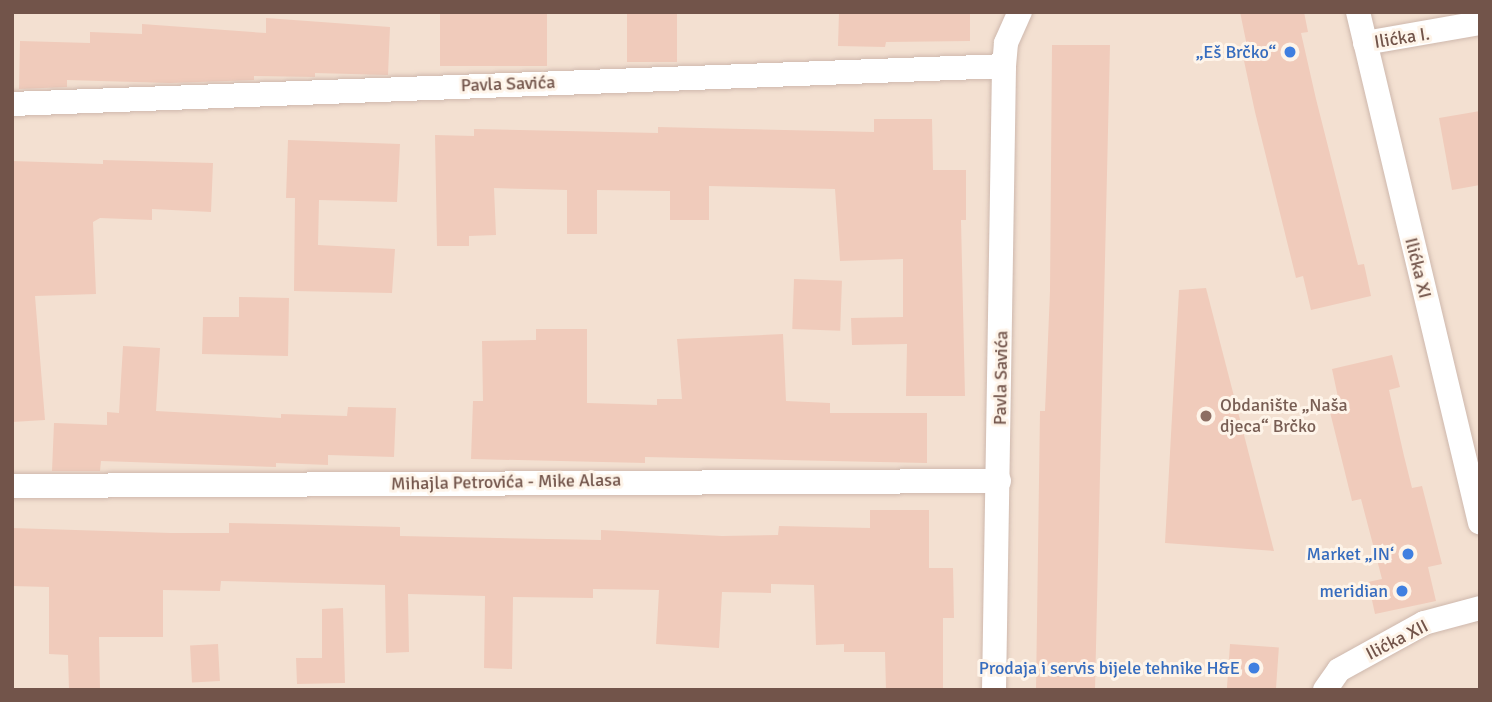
<!DOCTYPE html>
<html>
<head>
<meta charset="utf-8">
<style>
	body { margin:0 }
	#map { position:relative; width:1492px; height:702px; overflow:hidden; background:#fbefe3; font-family:Signika,sans-serif }
	div>[style] { position:absolute }
	[style*='--x'] { left:calc(var(--x)*1px); top:calc(var(--y)*1px); width:calc(var(--w)*1px); rotate:calc(var(--a)*1deg) }
	.residential>* { inset:0; background:#f3e0d1; transform-origin:0 0 }
	.building>* { inset:0; background:#f0cbbb; transform-origin:0 0 }
	.roads { filter:drop-shadow(0 0 2px #ceb8ad) drop-shadow(0 0 2px #ceb8ad) }
	.minor>* { height:24px; margin:-12px; padding:0 12px; transform-origin:12px; border-radius:12px; background:#fff }
	.dots>* { width:19px; height:19px; translate:-50% -50%; box-sizing:border-box; border:4px solid #fef4e9; border-radius:50% }
	span { translate:-50% -50%; white-space:nowrap; text-align:center; line-height:1.15; -webkit-text-stroke:6px #fef4e9; paint-order:stroke }
	.street-label { font-size:18px; color:#72544a }
	.shop-label { font-size:18px; color:#366cbe }
	.right { translate:-100% -50%; text-align:right }
	.education-label { font-size:18px; color:#785e54 }
	.left { translate:0 -50%; text-align:left }
	.frame { position:absolute; inset:0; border:14px solid #72544a; pointer-events:none }
</style>
</head>
<body>
<div id="map">
	<div class="residential">
		<div style="left:12px;top:12px;width:1468px;height:678px"></div>
	</div>
	<div class="building">
		<div style="left:440px;top:12px;width:107px;height:54px"></div>
		<div style="left:627px;top:12px;width:50px;height:50px"></div>
		<div style="clip-path:polygon(839px 12px,970px 12px,970px 41px,886px 42px,885px 47px,838px 46px)"></div>
		<div style="clip-path:polygon(1240px 12px,1304px 12px,1308px 32px,1301px 33px,1316px 99px,1358px 265px,1364px 264px,1371px 296px,1311px 310px,1303px 276px,1296px 278px,1255px 112px,1241px 47px,1247px 46px)"></div>
		<div style="clip-path:polygon(266px 18px,390px 27px,388px 75px,315px 73px,315px 77px,254px 76px,254px 80px,170px 83px,67px 80px,67px 87px,19px 89px,20px 41px,90px 43px,90px 32px,142px 34px,142px 24px,266px 33px)"></div>
		<div style="clip-path:polygon(1052px 45px,1110px 45px,1095px 690px,1036px 690px,1040px 411px,1045px 411px,1050px 291px)"></div>
		<div style="clip-path:polygon(1480px 111px,1480px 185px,1452px 190px,1439px 118px)"></div>
		<div style="clip-path:polygon(874px 119px,932px 119px,933px 170px,966px 170px,966px 220px,961px 220px,965px 396px,906px 396px,907px 344px,852px 345px,851px 318px,903px 317px,903px 259px,840px 261px,835px 189px,709px 186px,709px 220px,670px 220px,670px 191px,597px 190px,597px 234px,567px 234px,567px 190px,494px 188px,496px 235px,469px 236px,469px 246px,437px 246px,435px 135px,474px 136px,474px 129px,658px 133px,658px 127px,874px 132px)"></div>
		<div style="clip-path:polygon(288px 140px,400px 144px,397px 202px,319px 200px,318px 245px,395px 249px,392px 293px,294px 291px,295px 198px,286px 198px)"></div>
		<div style="clip-path:polygon(103px 160px,213px 163px,211px 212px,152px 209px,152px 220px,100px 218px,93px 222px,96px 294px,35px 296px,45px 420px,12px 422px,12px 161px,103px 164px)"></div>
		<div style="left:794px;top:279px;width:48px;height:50px;rotate:2deg"></div>
		<div style="clip-path:polygon(1206px 288px,1274px 551px,1165px 543px,1179px 290px)"></div>
		<div style="clip-path:polygon(239px 297px,289px 298px,288px 356px,202px 354px,203px 317px,239px 317px)"></div>
		<div style="clip-path:polygon(536px 329px,587px 329px,587px 403px,657px 405px,657px 399px,682px 399px,677px 339px,783px 334px,786px 401px,830px 403px,830px 413px,927px 413px,927px 463px,645px 457px,645px 463px,471px 459px,473px 401px,483px 401px,482px 341px,536px 340px)"></div>
		<div style="clip-path:polygon(123px 346px,160px 348px,156px 411px,281px 418px,281px 414px,347px 416px,348px 407px,396px 408px,394px 457px,328px 455px,328px 465px,276px 463px,276px 467px,101px 461px,100px 471px,52px 471px,54px 423px,107px 425px,107px 412px,119px 413px)"></div>
		<div style="clip-path:polygon(1392px 355px,1400px 387px,1389px 390px,1404px 456px,1412px 488px,1422px 486px,1442px 564px,1428px 567px,1436px 601px,1375px 614px,1368px 582px,1382px 579px,1361px 499px,1352px 501px,1328px 404px,1339px 402px,1332px 369px)"></div>
		<div style="clip-path:polygon(870px 510px,929px 510px,929px 568px,953px 568px,954px 618px,943px 618px,943px 690px,886px 690px,885px 652px,844px 652px,844px 644px,816px 645px,814px 585px,771px 584px,771px 593px,722px 592px,719px 648px,656px 644px,659px 590px,593px 589px,593px 598px,513px 597px,512px 669px,484px 668px,485px 596px,408px 594px,409px 652px,386px 653px,385px 585px,221px 581px,220px 591px,163px 590px,163px 637px,99px 637px,100px 690px,69px 690px,68px 655px,49px 654px,49px 587px,12px 586px,12px 528px,171px 533px,229px 533px,229px 523px,279px 524px,400px 527px,400px 536px,601px 540px,601px 530px,722px 536px,778px 535px,779px 526px,870px 528px)"></div>
		<div style="clip-path:polygon(343px 608px,345px 683px,297px 684px,296px 658px,322px 658px,322px 609px)"></div>
		<div style="left:218px;top:644px;width:37px;height:28px;rotate:87deg"></div>
		<div style="left:1230px;top:644px;width:49px;height:46px;rotate:4deg"></div>
	</div>
	<div class="roads">
		<div class="minor">
			<div style="--x:1358;--y:12;--w:525;--a:76.57"></div>
			<div style="--x:1365;--y:43;--w:117;--a:-9.9"></div>
			<div style="--x:12;--y:104;--w:993;--a:-2.19"></div>
			<div style="--x:12;--y:486;--w:987;--a:-0.29"></div>
			<div style="--x:994;--y:690;--w:624;--a:-89.08"></div>
			<div style="--x:1004;--y:66;--w:23;--a:-85"></div>
			<div style="--x:1006;--y:43;--w:34;--a:-66"></div>
			<div style="--x:1325;--y:690;--w:24;--a:-55"></div>
			<div style="--x:1339;--y:670;--w:97;--a:-28.9"></div>
			<div style="--x:1424;--y:623;--w:58;--a:-15"></div>
		</div>
	</div>
	<div class="dots">
		<div style="left:1290px;top:52px;background:#3f7fe0"></div>
		<div style="left:1206px;top:416px;background:#8d6e63"></div>
		<div style="left:1408px;top:554px;background:#3f7fe0"></div>
		<div style="left:1402px;top:591px;background:#3f7fe0"></div>
		<div style="left:1254px;top:668px;background:#3f7fe0"></div>
	</div>
	<div class="street-label">
		<span style="left:1402px;top:38px;rotate:-9deg">Ilićka I.</span>
		<span style="left:508px;top:84px;rotate:-2deg">Pavla Savića</span>
		<span style="left:1418px;top:268px;rotate:76deg">Ilićka XI</span>
		<span style="left:1001px;top:378px;rotate:-89deg">Pavla Savića</span>
		<span style="left:506px;top:482px;rotate:-1deg">Mihajla Petrovića - Mike Alasa</span>
		<span style="left:1397px;top:640px;rotate:-27deg">Ilićka XII</span>
	</div>
	<div class="shop-label">
		<span class="right" style="left:1276px;top:52px">„Eš Brčko“</span>
		<span class="right" style="left:1394px;top:554px">Market „IN‘</span>
		<span class="right" style="left:1388px;top:591px">meridian</span>
		<span class="right" style="left:1240px;top:668px">Prodaja i servis bijele tehnike H&amp;E</span>
	</div>
	<div class="education-label">
		<span class="left" style="left:1220px;top:416px">Obdanište „Naša<br>djeca“ Brčko</span>
	</div>
	<div class="frame"></div>
</div>
</body>
</html>
